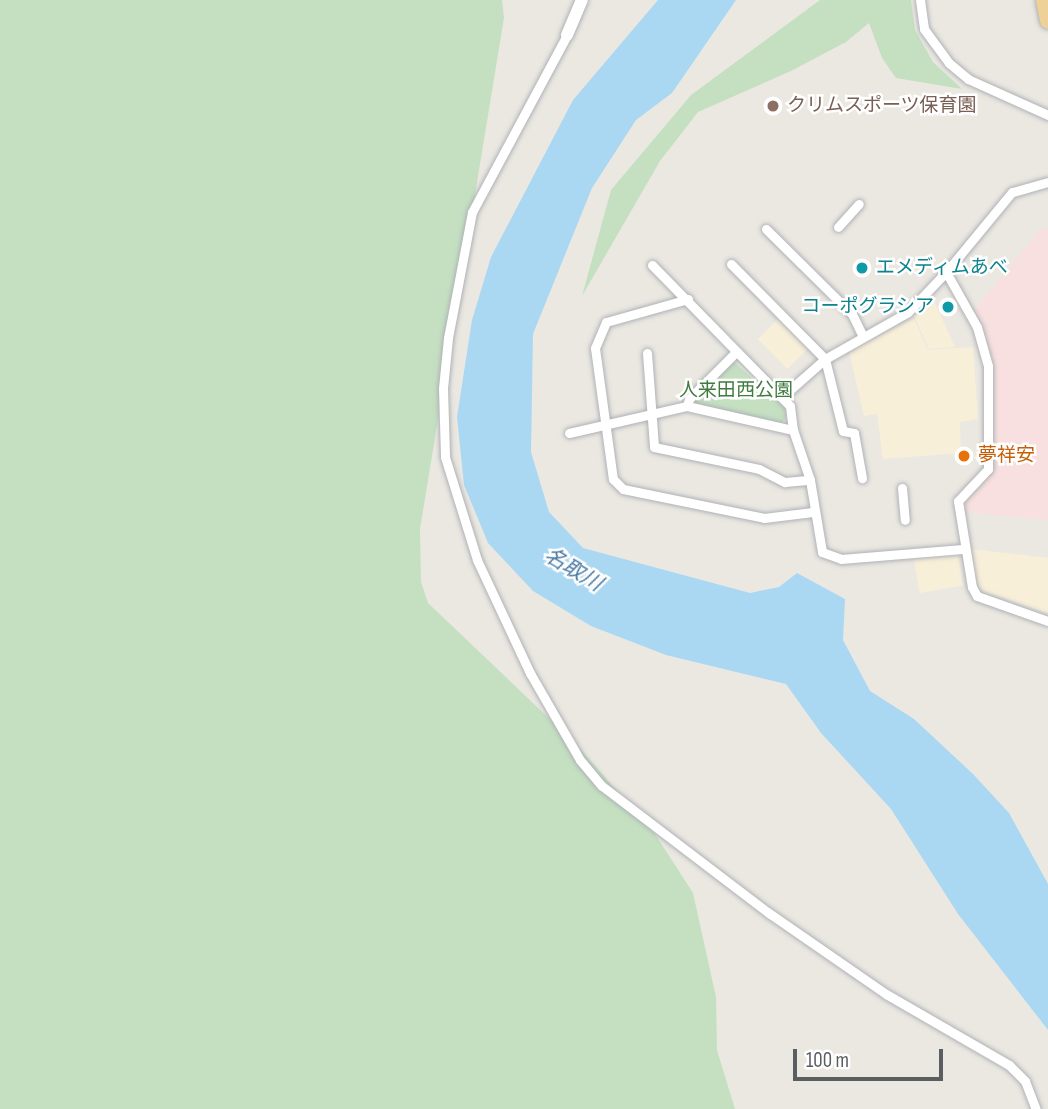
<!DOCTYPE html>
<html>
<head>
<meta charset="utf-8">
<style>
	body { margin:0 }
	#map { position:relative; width:1048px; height:1109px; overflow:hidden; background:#ebe8e2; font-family:"Sofia Sans Condensed","Noto Sans JP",sans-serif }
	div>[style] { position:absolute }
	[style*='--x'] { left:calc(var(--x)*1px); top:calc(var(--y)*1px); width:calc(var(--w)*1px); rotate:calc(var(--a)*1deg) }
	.commercial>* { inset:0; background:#f8efd9; transform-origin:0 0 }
	.medical>* { inset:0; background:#f7e0df }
	.green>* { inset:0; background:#c4e0c1 }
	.water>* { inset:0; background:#aad8f3 }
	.roads { filter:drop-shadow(0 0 2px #afb2b6) drop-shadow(0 0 2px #afb2b6) }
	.street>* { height:9px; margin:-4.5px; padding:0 4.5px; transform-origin:4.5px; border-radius:4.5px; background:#fff }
	.secondary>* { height:12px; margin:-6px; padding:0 6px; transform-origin:6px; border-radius:6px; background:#fff }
	.highway>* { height:16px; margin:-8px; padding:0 8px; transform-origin:8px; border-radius:8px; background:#eed196 }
	.dots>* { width:19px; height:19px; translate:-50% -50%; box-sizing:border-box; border:4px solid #fff; border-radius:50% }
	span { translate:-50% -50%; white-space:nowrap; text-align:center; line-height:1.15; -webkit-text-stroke:5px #fff; paint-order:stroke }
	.education-label { font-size:19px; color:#785e54 }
	.left { translate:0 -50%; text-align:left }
	.culture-label { font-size:19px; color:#0d838f }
	.right { translate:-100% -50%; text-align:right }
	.park-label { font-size:19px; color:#407b3f }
	.food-label { font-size:19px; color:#c56008 }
	.water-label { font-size:21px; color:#4b7ba2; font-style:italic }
	.scale { position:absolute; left:793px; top:1049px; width:150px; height:32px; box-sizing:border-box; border:4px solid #5a5e61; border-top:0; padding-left:9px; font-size:21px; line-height:24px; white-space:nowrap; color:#5a5e61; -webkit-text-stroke:5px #fff; paint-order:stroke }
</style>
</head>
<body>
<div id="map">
	<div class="commercial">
		<div style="clip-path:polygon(933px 299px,955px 347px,929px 349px,914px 316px)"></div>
		<div style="left:779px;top:318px;width:42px;height:30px;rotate:45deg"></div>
		<div style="clip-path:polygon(914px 319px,928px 350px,973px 347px,978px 419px,960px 422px,961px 453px,883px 459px,877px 414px,864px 416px,849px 351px)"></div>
		<div style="clip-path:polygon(972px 549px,1048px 558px,1048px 613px,981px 590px,973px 578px)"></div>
		<div style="left:957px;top:551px;width:35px;height:44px;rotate:80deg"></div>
	</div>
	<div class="medical">
		<div style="clip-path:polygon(1041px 228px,1048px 229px,1048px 520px,963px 512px,962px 499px,983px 486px,992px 465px,993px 369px,973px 312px)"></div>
	</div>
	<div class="green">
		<div style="clip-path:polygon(0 0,502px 0,504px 18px,420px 529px,421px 582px,428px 603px,576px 744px,655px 834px,693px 893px,716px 997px,717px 1050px,735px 1109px,0 1109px)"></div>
		<div style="clip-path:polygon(820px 0,911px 0,915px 30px,933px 62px,962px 89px,896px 78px,882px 58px,869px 23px,846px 42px,791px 71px,698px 112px,660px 161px,582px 296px,611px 190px,691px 95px)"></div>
		<div style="clip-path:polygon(733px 361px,785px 408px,786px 418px,781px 424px,696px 404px,696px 397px)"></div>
	</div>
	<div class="water">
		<div style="clip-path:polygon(658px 0,736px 0,672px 93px,636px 120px,592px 188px,533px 334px,531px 452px,549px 512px,583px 548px,750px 593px,779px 587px,797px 573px,845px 599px,843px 640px,870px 691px,914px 719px,973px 774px,1009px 813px,1048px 884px,1048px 1030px,958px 914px,891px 809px,821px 733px,786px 684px,666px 655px,591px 626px,533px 591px,488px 543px,464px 485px,457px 417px,472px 320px,491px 257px,573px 100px)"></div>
	</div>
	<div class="roads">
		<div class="street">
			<div style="--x:920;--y:0;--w:29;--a:82"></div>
			<div style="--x:924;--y:29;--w:42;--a:53.7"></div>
			<div style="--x:949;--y:63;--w:25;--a:40"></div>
			<div style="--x:968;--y:79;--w:88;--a:24.2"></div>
			<div style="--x:567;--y:35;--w:201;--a:118.2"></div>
			<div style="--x:472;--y:212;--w:128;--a:100.8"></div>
			<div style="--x:448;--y:338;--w:50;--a:95.7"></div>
			<div style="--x:443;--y:388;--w:69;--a:88.3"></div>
			<div style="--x:445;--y:457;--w:108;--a:72.7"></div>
			<div style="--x:477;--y:560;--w:125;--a:64.9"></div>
			<div style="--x:530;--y:673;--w:100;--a:60.1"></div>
			<div style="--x:580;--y:760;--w:34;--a:50"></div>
			<div style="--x:602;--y:786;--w:210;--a:37.3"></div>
			<div style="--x:769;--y:913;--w:142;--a:34.7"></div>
			<div style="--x:886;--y:994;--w:142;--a:30"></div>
			<div style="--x:1009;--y:1065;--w:23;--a:45"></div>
			<div style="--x:1025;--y:1081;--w:30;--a:69"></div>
			<div style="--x:1048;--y:182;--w:37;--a:164"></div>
			<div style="--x:1012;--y:192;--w:104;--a:129.5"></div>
			<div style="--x:946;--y:272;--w:63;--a:60.6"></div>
			<div style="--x:977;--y:327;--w:41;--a:74.2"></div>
			<div style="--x:988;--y:366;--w:103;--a:90"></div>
			<div style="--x:988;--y:469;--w:44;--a:133.2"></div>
			<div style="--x:958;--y:501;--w:87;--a:80.8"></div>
			<div style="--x:972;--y:587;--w:10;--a:61"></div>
			<div style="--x:977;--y:596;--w:75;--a:19.4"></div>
			<div style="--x:838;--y:227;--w:31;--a:-48"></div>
			<div style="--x:766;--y:229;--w:121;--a:44.7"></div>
			<div style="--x:852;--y:314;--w:25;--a:64"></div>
			<div style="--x:731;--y:264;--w:134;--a:45.3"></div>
			<div style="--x:825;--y:359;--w:74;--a:76"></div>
			<div style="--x:843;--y:431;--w:11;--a:10"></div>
			<div style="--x:854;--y:433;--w:46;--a:79.9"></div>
			<div style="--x:652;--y:265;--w:197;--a:45.6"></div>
			<div style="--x:790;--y:406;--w:24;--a:83"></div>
			<div style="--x:793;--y:430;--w:53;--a:71.2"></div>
			<div style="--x:810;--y:480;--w:73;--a:80.5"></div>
			<div style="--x:822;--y:552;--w:20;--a:20"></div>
			<div style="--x:841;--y:559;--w:122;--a:-4.7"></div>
			<div style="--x:688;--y:299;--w:85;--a:164.3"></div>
			<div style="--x:606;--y:322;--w:28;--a:113"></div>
			<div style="--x:595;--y:348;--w:132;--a:82.2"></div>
			<div style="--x:613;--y:479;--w:14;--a:45"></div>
			<div style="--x:623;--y:489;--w:144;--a:11.6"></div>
			<div style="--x:764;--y:518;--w:49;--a:-7"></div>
			<div style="--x:647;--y:353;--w:94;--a:85.7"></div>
			<div style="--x:654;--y:447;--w:107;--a:11.8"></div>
			<div style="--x:759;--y:469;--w:29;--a:27"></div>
			<div style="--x:785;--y:482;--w:25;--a:-5"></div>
			<div style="--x:783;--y:396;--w:56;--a:-41.4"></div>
			<div style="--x:825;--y:359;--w:95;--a:-29.5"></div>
			<div style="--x:908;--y:312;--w:55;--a:-46.5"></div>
			<div style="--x:687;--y:406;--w:7;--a:-74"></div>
			<div style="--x:689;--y:399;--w:65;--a:-45"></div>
			<div style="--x:569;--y:433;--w:121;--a:-12.9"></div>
			<div style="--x:687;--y:406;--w:109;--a:12.8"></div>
			<div style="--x:902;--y:488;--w:32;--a:85"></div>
		</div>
		<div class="secondary">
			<div style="--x:567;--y:35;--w:38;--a:-67"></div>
		</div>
		<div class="highway">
			<div style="--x:1044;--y:0;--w:21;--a:79"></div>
		</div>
	</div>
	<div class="dots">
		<div style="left:773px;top:106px;background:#8d6e63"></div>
		<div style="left:862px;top:268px;background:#0f9aa8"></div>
		<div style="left:948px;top:307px;background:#0f9aa8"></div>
		<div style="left:964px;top:456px;background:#e8710a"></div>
	</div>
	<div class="education-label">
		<span class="left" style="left:787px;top:106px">クリムスポーツ保育園</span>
	</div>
	<div class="culture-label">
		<span class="left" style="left:876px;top:268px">エメディムあべ</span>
		<span class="right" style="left:934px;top:307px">コーポグラシア</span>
	</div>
	<div class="park-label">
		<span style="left:736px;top:391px">人来田西公園</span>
	</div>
	<div class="food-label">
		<span class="left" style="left:978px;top:456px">夢祥安</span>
	</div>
	<div class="water-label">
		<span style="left:573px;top:570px;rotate:31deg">名取川</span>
	</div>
	<div class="scale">100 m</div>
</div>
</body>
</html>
